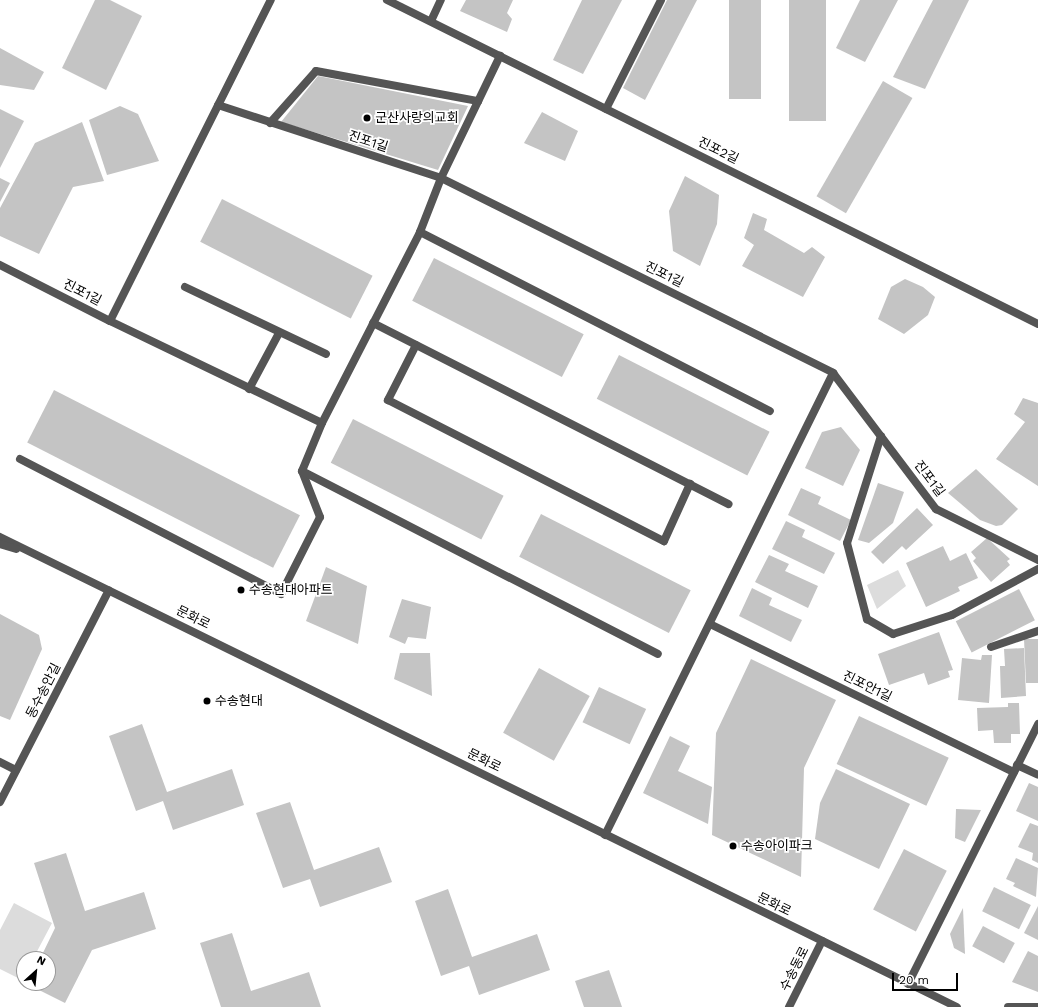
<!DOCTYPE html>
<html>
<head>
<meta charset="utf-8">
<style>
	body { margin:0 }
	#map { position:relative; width:1038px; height:1007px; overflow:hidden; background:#fff; font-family:"Work Sans","Noto Sans KR",sans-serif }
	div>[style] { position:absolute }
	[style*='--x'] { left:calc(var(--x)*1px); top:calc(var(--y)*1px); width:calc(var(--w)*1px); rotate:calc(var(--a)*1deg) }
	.green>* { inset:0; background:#dcdcdc }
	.building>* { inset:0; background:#c4c4c4; transform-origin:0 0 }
	.service>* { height:8px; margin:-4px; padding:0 4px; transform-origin:4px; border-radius:4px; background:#555 }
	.minor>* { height:8px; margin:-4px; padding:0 4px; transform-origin:4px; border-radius:4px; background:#555 }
	.tertiary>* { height:8px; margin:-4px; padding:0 4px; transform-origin:4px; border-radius:4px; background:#555 }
	.dots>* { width:11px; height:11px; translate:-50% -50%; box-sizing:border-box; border:2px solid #fff; border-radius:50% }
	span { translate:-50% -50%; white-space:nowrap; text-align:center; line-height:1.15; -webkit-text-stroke:3.5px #fff; paint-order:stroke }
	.poi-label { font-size:13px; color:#000 }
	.left { translate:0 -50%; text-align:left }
	.street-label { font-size:13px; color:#000 }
	.north { position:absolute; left:16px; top:951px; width:40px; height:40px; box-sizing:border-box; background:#fff; border:1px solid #999; border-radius:50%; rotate:27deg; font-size:11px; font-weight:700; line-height:16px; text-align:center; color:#000 }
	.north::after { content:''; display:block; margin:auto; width:14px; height:18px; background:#000; clip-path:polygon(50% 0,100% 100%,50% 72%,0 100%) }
	.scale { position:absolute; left:892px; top:973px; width:66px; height:18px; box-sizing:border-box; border:2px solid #000; border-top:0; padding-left:5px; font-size:12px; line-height:14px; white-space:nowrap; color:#000; -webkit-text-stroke:3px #fff; paint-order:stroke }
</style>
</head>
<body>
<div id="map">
	<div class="green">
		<div style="clip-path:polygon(898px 570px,906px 586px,877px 609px,867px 585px)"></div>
		<div style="clip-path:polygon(14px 903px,52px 923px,33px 959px,24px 959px,22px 980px,0 969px,0 930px)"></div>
	</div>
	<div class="building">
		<div style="clip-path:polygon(95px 0,110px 0,142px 16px,106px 90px,62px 68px)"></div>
		<div style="clip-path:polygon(466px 0,513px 0,507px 13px,512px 19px,507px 32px,460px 11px)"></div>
		<div style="clip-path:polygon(582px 0,622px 0,583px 74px,553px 60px)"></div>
		<div style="clip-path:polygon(667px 0,697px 0,645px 100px,623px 88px)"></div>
		<div style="left:729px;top:0;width:32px;height:99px"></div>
		<div style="left:789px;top:0;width:37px;height:121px"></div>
		<div style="clip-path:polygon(860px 0,898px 0,865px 62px,836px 48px)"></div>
		<div style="clip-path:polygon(933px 0,969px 0,925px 89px,893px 77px)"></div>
		<div style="clip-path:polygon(0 48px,44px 72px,34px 90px,0 85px)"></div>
		<div style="clip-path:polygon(318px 76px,468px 106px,438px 170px,281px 122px)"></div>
		<div style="left:883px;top:81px;width:34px;height:133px;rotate:30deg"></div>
		<div style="clip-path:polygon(120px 106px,138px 114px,159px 161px,107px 175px,89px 120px)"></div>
		<div style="clip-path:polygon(0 109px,24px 121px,0 168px)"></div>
		<div style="clip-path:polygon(542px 112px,578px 131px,565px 161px,524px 143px)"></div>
		<div style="clip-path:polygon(82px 122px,104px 181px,73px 187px,39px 254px,0 236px,0 208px,35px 143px)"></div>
		<div style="clip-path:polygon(685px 176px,719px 195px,717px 224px,700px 266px,673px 251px,669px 211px)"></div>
		<div style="clip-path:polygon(0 178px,10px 183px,0 202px)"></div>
		<div style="left:222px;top:199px;width:169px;height:48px;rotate:27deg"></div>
		<div style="clip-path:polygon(753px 213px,767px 219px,764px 230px,804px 253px,812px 247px,825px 257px,803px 297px,742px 266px,754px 245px,744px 238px)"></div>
		<div style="left:434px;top:258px;width:168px;height:48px;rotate:27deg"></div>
		<div style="clip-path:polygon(905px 279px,923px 287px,935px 297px,928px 315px,904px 334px,878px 319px,891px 287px)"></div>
		<div style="left:619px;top:355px;width:169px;height:49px;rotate:27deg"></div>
		<div style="left:54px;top:390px;width:276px;height:59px;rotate:27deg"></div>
		<div style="clip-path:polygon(1023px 398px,1038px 403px,1038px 486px,996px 459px,1025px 422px,1014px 414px)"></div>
		<div style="left:353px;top:419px;width:169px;height:49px;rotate:27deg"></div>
		<div style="clip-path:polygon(841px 427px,860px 450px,843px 486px,805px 468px,822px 432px)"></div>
		<div style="clip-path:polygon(976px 469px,1018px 509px,1002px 525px,996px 526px,980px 520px,948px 493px)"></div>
		<div style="clip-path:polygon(878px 483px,904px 492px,893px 523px,869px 543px,858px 540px)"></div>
		<div style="clip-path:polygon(801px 488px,821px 497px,818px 504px,851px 520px,840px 541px,788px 515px)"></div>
		<div style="clip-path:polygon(917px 508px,933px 525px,906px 550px,902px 546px,883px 564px,871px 552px)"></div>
		<div style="left:541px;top:514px;width:168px;height:48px;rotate:27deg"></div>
		<div style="clip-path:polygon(786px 521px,805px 530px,802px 537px,835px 553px,824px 574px,772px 549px)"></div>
		<div style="clip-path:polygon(987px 538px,1010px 559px,1007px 561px,1010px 565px,991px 582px,973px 561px,976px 558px,971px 552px)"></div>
		<div style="clip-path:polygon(943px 546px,950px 561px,966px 553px,978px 578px,958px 587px,960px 591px,926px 607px,906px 563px)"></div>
		<div style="clip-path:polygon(769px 555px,789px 564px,785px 571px,818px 586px,808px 608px,755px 582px)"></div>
		<div style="clip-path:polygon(326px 567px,367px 586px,358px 644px,306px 621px)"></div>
		<div style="clip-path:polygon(752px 588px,772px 598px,769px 605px,802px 620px,791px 642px,739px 616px)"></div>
		<div style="left:1019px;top:589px;width:35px;height:71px;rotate:63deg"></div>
		<div style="clip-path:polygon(402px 599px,431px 607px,426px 639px,408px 637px,405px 644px,389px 637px)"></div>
		<div style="clip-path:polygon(0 614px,39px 635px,42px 649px,10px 720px,0 716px)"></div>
		<div style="clip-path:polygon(939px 632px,953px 670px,948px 671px,950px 677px,928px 685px,924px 673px,889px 685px,878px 654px)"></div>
		<div style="clip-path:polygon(1024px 639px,1038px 639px,1038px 683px,1026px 683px)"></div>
		<div style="clip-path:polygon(1024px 648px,1026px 696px,1001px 698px,1000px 666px,1005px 666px,1004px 649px)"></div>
		<div style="clip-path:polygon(400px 653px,430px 653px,432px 696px,394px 679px)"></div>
		<div style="clip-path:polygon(982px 655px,992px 655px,989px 703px,958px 700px,962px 658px,981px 660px)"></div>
		<div style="clip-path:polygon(751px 659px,836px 700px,804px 768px,801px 877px,712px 835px,716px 733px)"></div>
		<div style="left:539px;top:668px;width:58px;height:74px;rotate:29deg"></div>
		<div style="left:599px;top:687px;width:52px;height:39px;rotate:25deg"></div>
		<div style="clip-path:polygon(1008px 703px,1019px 703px,1020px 734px,1011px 734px,1011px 743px,994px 743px,993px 730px,978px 731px,977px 708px,1008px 707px)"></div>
		<div style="left:859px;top:716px;width:99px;height:53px;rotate:25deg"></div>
		<div style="clip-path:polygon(142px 724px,167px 792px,232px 769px,244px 805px,173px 830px,163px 801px,136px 811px,109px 736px)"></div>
		<div style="clip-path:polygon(670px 736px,690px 746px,678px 771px,712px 787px,708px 824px,643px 793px)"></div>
		<div style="clip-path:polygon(836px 769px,910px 804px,879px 869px,815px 839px,820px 803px)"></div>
		<div style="clip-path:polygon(1029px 783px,1038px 787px,1038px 821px,1016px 811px)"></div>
		<div style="clip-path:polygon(290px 802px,314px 870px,379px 847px,392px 882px,320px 907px,310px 879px,283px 888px,256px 813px)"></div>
		<div style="clip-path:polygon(956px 809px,981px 810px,965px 842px,955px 838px)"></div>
		<div style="clip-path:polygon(1030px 823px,1038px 826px,1038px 863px,1032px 860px,1033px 853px,1018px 847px)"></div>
		<div style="left:904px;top:849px;width:48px;height:68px;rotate:27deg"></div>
		<div style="clip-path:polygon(66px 853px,85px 911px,144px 892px,156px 929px,92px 950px,65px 1003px,27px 984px,48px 983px,48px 959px,40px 959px,55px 928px,34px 863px)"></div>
		<div style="clip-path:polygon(1016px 858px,1038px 868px,1036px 897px,1013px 886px,1015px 883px,1006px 879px)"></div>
		<div style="left:994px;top:887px;width:41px;height:27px;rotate:26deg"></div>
		<div style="clip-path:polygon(448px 889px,472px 957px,537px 934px,550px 970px,479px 995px,469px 966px,441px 976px,415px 901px)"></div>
		<div style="clip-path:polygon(1038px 906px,1038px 940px,1024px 933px)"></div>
		<div style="clip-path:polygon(963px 908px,965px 954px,954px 948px,950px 934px)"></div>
		<div style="left:983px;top:926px;width:36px;height:23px;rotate:28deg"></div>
		<div style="clip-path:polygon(232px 933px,251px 991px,309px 972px,321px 1007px,221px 1007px,200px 943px)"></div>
		<div style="clip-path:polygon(1028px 951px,1038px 956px,1038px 992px,1012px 982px)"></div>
		<div style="clip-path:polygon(609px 970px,622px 1007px,584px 1007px,575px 981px)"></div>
	</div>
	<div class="service">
		<div style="--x:420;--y:232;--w:393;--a:27.1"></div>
		<div style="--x:185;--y:287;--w:156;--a:25.4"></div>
		<div style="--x:110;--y:321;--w:235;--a:25.7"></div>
		<div style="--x:322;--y:423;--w:215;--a:-62.8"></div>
		<div style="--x:420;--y:232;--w:58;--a:-68.7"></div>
		<div style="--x:441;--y:178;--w:136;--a:-64.2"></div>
		<div style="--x:373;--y:323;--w:399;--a:27"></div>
		<div style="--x:416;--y:345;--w:62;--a:117"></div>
		<div style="--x:388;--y:400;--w:310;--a:27.1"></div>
		<div style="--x:664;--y:541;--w:63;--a:-65.5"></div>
		<div style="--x:249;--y:389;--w:64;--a:-61.8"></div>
		<div style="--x:881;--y:436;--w:112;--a:107.6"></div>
		<div style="--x:847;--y:543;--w:79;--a:75.3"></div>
		<div style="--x:867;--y:619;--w:30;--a:30"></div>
		<div style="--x:893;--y:634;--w:62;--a:-17.9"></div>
		<div style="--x:952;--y:615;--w:98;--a:-28.1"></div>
		<div style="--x:20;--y:459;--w:294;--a:27.3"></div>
		<div style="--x:281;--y:594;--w:86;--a:-63.1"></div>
		<div style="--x:320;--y:517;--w:49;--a:-111.4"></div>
		<div style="--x:302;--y:471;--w:52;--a:-67.4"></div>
		<div style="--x:302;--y:471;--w:400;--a:27.2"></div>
		<div style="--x:991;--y:647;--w:50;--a:-18.8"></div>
		<div style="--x:0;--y:762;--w:18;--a:27"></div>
		<div style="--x:0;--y:802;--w:238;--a:-62.8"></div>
	</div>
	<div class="minor">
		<div style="--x:387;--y:0;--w:727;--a:26.46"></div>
		<div style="--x:431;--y:21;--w:23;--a:-65"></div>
		<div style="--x:218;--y:105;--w:235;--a:18.1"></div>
		<div style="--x:441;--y:178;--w:438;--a:26.4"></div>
		<div style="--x:833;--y:373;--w:171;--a:52.9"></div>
		<div style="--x:936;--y:509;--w:114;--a:26.6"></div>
		<div style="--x:606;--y:109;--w:122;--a:-63.2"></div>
		<div style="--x:270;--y:123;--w:69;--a:-48.5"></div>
		<div style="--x:316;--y:71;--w:165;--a:10.5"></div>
		<div style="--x:0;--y:265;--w:123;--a:27"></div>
		<div style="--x:110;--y:321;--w:359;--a:-63.4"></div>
		<div style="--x:710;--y:624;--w:338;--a:26"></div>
		<div style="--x:1017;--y:765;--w:23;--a:25"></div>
		<div style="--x:605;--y:835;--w:515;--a:-63.73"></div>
		<div style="--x:908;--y:984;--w:291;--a:-63.4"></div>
		<div style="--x:789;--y:1007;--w:74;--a:-63.4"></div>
		<div style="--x:1008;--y:1007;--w:30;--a:0"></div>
	</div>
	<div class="tertiary">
		<div style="--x:0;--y:537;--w:1066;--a:26.16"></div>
		<div style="--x:0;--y:544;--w:17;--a:17"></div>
	</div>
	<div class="dots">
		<div style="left:367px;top:118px;background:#000"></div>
		<div style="left:241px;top:590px;background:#000"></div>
		<div style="left:207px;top:701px;background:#000"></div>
		<div style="left:733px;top:846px;background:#000"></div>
	</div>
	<div class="poi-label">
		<span class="left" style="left:375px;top:118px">군산사랑의교회</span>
		<span class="left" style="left:249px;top:590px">수송현대아파트</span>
		<span class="left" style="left:215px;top:701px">수송현대</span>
		<span class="left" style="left:741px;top:846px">수송아이파크</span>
	</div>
	<div class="street-label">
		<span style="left:368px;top:142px;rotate:18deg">진포1길</span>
		<span style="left:718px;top:151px;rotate:26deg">진포2길</span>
		<span style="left:664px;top:275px;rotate:26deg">진포1길</span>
		<span style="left:82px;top:293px;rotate:27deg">진포1길</span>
		<span style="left:929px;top:479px;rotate:53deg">진포1길</span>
		<span style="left:193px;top:618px;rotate:26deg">문화로</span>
		<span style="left:867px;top:687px;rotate:26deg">진포안1길</span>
		<span style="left:44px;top:691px;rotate:-63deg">동수송안길</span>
		<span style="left:484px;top:761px;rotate:26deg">문화로</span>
		<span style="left:774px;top:905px;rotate:26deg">문화로</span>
		<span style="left:795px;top:969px;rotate:-63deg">수송동로</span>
	</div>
	<div class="north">N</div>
	<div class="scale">20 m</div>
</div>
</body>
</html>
